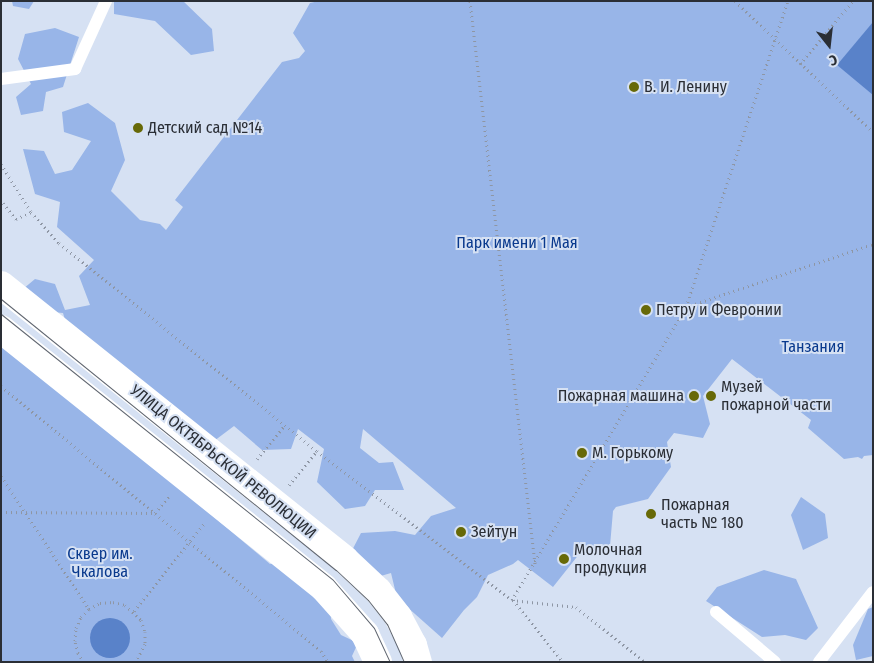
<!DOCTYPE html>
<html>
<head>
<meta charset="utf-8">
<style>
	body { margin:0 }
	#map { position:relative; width:874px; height:663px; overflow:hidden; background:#d6e1f3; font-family:"Fira Sans Condensed",sans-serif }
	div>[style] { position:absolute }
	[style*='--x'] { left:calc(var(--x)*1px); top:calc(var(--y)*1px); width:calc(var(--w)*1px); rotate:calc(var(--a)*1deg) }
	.green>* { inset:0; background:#98b5e8 }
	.water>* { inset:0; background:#5982c9 }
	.round { border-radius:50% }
	.path>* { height:3px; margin-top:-1.5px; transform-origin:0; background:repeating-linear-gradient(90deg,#8e96a4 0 1px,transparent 0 5px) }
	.lane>* { height:12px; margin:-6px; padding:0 6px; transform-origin:6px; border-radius:6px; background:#fff }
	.secondary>* { height:28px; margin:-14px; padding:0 14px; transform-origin:14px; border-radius:14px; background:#fff }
	.tram>* { height:1px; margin:-0.5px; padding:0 0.5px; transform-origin:0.5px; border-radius:0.5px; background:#616771 }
	.dots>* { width:14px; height:14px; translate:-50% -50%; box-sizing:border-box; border:2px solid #d6e1f3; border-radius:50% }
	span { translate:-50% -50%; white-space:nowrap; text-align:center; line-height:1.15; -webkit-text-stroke:4px #d6e1f3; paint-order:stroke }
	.poi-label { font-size:16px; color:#2a2e35 }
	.left { translate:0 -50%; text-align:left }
	.right { translate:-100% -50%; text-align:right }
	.park-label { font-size:16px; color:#09398d }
	.street-label { font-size:16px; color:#2a2e35 }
	.frame { position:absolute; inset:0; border:2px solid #2a2e35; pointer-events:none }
	.north { position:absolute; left:804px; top:20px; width:50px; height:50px; -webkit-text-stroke:4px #d6e1f3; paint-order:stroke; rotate:164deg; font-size:14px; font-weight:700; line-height:20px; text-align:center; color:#2a2e35 }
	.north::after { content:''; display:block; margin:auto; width:18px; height:22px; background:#2a2e35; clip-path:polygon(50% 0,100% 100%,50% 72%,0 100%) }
</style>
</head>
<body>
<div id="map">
	<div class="green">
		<div style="clip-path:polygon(12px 1px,34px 1px,29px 9px,13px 6px)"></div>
		<div style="clip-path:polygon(114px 1px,183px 1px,212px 29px,214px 51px,191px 55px,155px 21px,114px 14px)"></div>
		<div style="clip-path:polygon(319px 1px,873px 1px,873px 455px,864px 456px,862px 459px,858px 457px,844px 459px,808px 428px,811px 420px,732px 359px,703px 396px,710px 424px,703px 438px,674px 433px,667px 442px,671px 467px,648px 499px,616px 507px,613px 511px,610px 546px,580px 553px,553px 587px,518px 560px,513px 564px,488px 575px,477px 597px,464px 610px,442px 638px,397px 598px,391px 573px,367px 580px,346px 562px,361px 533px,395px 531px,415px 535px,431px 516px,456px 508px,363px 429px,360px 448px,379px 463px,393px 462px,404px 490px,375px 490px,365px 506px,345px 509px,317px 482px,324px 449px,298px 429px,291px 449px,262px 450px,234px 426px,214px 441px,68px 330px,63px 313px,30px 310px,23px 289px,35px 279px,55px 284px,65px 310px,90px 305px,79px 276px,94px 260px,57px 227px,60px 202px,35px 194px,23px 149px,44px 151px,55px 174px,72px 170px,91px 141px,64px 132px,62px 112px,88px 103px,115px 123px,125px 160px,111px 191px,140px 220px,160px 224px,166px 230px,183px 207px,175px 200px,282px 62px,299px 58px,305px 51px,293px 33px,310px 3px)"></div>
		<div style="clip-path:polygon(55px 28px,79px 37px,63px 87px,46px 92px,43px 111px,21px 115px,16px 97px,31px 84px,18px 59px,25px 34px)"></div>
		<div style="clip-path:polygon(1px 346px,159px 471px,270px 564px,278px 562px,330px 605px,331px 619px,341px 635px,358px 643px,352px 656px,355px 662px,1px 662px)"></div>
		<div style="clip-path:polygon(801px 497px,825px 514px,828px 538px,803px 550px,791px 515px)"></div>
		<div style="clip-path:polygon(764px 570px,796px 579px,818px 628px,806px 640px,785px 635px,762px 637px,706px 601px,717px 587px)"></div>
		<div style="clip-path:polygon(873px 607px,873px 656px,856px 660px,853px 645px,868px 609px)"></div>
	</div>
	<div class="water">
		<div style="clip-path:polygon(873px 22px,873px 95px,837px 65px)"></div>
		<div class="round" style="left:90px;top:618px;width:40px;height:40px"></div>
	</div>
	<div class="path">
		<div style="--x:470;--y:1;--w:567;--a:83.41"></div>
		<div style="--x:735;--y:1;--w:190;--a:43.5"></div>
		<div style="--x:800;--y:64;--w:82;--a:-49.9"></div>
		<div style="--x:1;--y:164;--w:57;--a:58"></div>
		<div style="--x:31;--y:212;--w:42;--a:47.9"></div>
		<div style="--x:59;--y:243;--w:331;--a:38.9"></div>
		<div style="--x:317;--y:451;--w:245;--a:37.4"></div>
		<div style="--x:512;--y:600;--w:341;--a:-59.3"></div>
		<div style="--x:686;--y:307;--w:323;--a:-71.6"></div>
		<div style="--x:3;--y:203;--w:21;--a:51"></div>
		<div style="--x:16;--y:219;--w:17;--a:-25"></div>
		<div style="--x:686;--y:307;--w:197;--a:-18.6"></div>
		<div style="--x:1;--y:386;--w:415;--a:39.6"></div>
		<div style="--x:321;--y:651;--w:13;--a:58"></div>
		<div style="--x:257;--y:459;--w:44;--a:-50.5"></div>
		<div style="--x:1;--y:476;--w:159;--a:56.5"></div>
		<div style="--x:289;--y:485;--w:44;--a:-50.5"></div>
		<div style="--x:1;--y:512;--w:154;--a:0.4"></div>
		<div style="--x:155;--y:513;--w:23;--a:-50"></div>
		<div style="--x:512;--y:600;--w:64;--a:6.2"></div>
		<div style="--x:576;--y:607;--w:88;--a:38.6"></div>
		<div style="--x:513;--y:600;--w:80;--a:51.1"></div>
		<div style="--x:134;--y:611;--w:112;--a:-51.2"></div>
		<div style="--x:84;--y:662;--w:11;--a:-124"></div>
		<div style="--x:78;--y:653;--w:12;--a:-104"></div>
		<div style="--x:75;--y:641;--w:13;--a:-86"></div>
		<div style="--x:76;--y:628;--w:12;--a:-66"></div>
		<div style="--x:81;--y:617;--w:11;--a:-45"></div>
		<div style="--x:89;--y:609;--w:13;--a:-29"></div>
		<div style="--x:100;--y:603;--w:13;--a:-4"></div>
		<div style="--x:113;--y:602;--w:12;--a:14"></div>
		<div style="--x:125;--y:605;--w:22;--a:43"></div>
		<div style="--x:141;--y:620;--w:13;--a:72"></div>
		<div style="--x:145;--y:632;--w:12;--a:90"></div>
		<div style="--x:145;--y:644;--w:20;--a:117"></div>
	</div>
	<div class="lane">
		<div style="--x:1;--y:79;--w:75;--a:-7.7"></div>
		<div style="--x:75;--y:69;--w:75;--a:-65.5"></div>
		<div style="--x:716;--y:612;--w:77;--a:40.3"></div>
		<div style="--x:819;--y:662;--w:88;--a:-52.4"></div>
	</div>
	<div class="secondary">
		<div style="--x:1;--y:285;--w:440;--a:38.6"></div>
		<div style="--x:345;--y:560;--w:45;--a:43.2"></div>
		<div style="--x:378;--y:591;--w:33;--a:52"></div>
		<div style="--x:398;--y:617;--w:32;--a:62"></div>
		<div style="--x:413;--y:645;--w:18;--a:74"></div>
		<div style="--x:1;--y:329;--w:414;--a:38.7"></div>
		<div style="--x:324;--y:588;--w:62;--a:48.3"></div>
		<div style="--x:365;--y:634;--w:31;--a:65"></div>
	</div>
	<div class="tram">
		<div style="--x:1;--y:299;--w:431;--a:39"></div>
		<div style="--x:336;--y:570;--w:44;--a:43.2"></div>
		<div style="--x:368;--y:600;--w:31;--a:52"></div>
		<div style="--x:387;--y:624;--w:42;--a:65.9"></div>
		<div style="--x:1;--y:314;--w:425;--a:38.7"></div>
		<div style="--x:333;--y:580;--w:63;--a:49.5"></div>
		<div style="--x:374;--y:628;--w:38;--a:65"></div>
	</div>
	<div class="dots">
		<div style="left:634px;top:87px;background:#676907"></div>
		<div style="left:138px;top:128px;background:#676907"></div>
		<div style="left:646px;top:310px;background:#676907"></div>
		<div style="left:694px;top:396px;background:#676907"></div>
		<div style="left:711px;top:396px;background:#676907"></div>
		<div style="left:582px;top:453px;background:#676907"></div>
		<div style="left:651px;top:514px;background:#676907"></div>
		<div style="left:461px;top:532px;background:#676907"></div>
		<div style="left:564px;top:559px;background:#676907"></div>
	</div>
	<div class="poi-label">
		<span class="left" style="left:644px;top:87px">В. И. Ленину</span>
		<span class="left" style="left:148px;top:128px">Детский сад №14</span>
		<span class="left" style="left:656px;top:310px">Петру и Февронии</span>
		<span class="left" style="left:721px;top:396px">Музей<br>пожарной части</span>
		<span class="right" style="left:684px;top:396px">Пожарная машина</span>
		<span class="left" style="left:592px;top:453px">М. Горькому</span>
		<span class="left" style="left:661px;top:514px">Пожарная<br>часть № 180</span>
		<span class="left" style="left:471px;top:532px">Зейтун</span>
		<span class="left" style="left:574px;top:559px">Молочная<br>продукция</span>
	</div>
	<div class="park-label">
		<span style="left:517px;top:243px">Парк имени 1 Мая</span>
		<span style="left:813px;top:347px">Танзания</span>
		<span style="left:100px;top:563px">Сквер им.<br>Чкалова</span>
	</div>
	<div class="street-label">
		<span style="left:223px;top:462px;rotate:39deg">УЛИЦА ОКТЯБРЬСКОЙ РЕВОЛЮЦИИ</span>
	</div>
	<div class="frame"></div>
	<div class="north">С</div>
</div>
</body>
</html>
